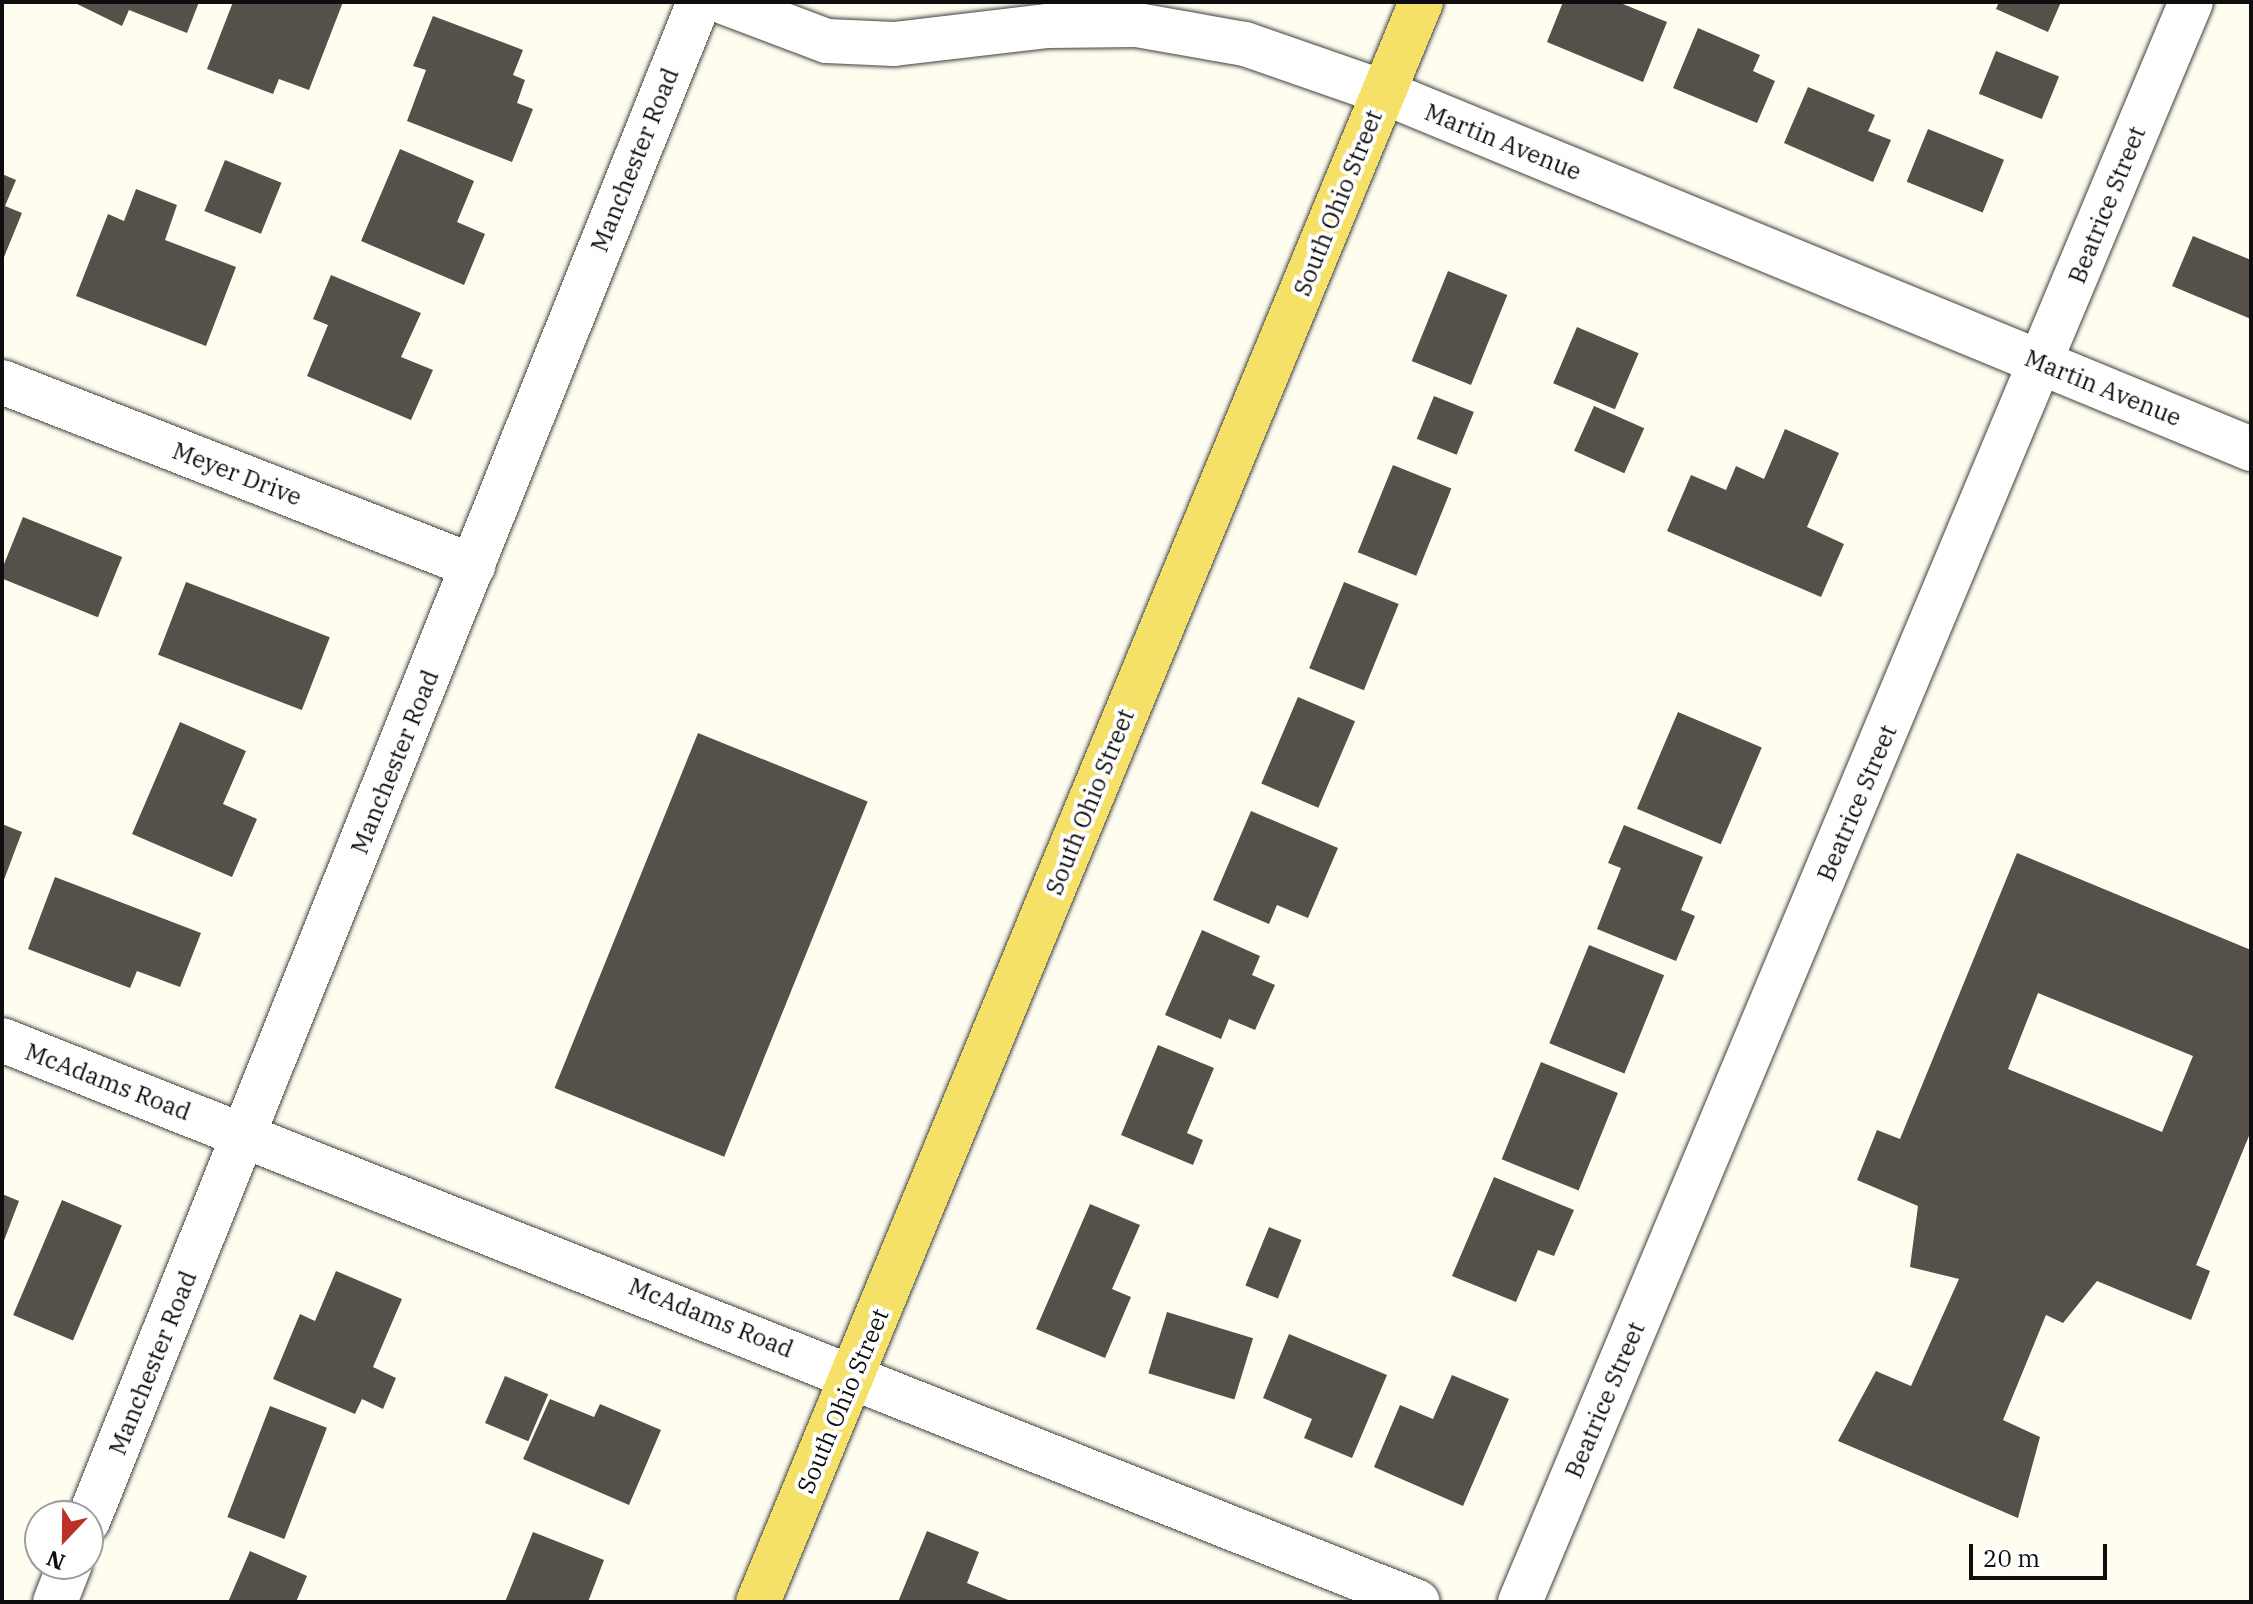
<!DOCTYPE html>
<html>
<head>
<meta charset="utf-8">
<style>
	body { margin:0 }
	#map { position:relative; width:2253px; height:1604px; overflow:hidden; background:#fffdef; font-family:"IBM Plex Serif",serif }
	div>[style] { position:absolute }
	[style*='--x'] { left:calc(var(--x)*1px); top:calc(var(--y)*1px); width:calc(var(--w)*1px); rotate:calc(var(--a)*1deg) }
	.building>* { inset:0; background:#56504a; transform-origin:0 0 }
	.roads { filter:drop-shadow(0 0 2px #414141) drop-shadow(0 0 2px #414141) }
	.minor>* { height:44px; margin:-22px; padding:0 22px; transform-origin:22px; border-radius:22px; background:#fff }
	.major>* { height:44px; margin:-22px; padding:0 22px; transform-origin:22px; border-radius:22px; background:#f6e168 }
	span { translate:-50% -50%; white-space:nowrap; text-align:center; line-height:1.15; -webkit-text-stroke:8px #fff; paint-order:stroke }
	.street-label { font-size:24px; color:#0e0e0e }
	.frame { position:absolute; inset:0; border:4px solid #0e0e0e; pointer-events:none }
	.north { position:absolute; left:24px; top:1500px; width:80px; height:80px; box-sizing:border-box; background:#fff; border:2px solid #9f9f9f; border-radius:50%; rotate:202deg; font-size:22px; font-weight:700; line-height:32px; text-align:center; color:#0e0e0e }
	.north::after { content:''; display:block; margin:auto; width:28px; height:36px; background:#bb3028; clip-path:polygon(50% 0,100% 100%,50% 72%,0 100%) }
	.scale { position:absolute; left:1969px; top:1544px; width:138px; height:36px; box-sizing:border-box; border:4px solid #0e0e0e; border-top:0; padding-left:10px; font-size:24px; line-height:28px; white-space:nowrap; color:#0e0e0e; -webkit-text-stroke:6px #fff; paint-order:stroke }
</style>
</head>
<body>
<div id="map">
	<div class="building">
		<div style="clip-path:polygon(73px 2px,199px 2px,187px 33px,129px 10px,122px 26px)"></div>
		<div style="clip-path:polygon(233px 2px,343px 2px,309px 90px,279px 79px,273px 94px,207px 69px)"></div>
		<div style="clip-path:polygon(1563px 2px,1618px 2px,1667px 22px,1643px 82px,1547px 42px)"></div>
		<div style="clip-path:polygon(1999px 2px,2061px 2px,2048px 32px,1996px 9px)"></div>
		<div style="clip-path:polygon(433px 16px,523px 50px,513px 75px,525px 80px,517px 103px,533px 109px,512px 162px,407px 121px,426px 70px,413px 66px)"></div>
		<div style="clip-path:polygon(1698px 28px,1760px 55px,1753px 71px,1775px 81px,1757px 123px,1673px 88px)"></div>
		<div style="left:1996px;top:51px;width:68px;height:46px;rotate:22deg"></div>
		<div style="clip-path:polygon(1808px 87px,1875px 115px,1868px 131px,1891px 140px,1873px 182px,1784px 143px)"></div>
		<div style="left:1928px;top:129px;width:82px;height:57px;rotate:22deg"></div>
		<div style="clip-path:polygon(400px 149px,474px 181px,457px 222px,485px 234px,464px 285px,361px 241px)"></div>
		<div style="left:225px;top:160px;width:61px;height:55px;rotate:22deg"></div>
		<div style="clip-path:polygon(2px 174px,16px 180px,5px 206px,22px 213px,2px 262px)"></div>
		<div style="clip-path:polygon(136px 189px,177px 205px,165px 240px,236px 267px,206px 346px,76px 296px,108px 214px,124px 221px)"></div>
		<div style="clip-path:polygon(2193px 236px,2251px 260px,2251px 319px,2172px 286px)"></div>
		<div style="left:1448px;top:271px;width:64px;height:97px;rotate:22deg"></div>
		<div style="clip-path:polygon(331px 275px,421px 313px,401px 357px,433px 370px,411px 420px,307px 376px,328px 325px,313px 319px)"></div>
		<div style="left:1577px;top:327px;width:67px;height:61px;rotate:23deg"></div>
		<div style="left:1434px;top:396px;width:43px;height:46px;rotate:22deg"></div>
		<div style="left:1594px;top:406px;width:55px;height:49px;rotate:24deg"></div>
		<div style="clip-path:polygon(1785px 429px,1839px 453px,1807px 527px,1844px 544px,1821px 597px,1667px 531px,1691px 475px,1726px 490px,1736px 466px,1764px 479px)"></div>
		<div style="left:1393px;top:465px;width:63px;height:94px;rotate:22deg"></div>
		<div style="left:23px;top:517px;width:107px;height:65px;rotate:22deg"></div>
		<div style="left:186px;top:582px;width:154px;height:78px;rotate:21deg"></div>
		<div style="left:1344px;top:582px;width:59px;height:93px;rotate:22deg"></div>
		<div style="left:1298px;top:697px;width:62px;height:94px;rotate:23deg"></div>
		<div style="left:1678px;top:712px;width:91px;height:105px;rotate:23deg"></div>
		<div style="clip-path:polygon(180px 722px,246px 751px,223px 804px,257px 819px,232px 877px,132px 834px)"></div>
		<div style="left:698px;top:733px;width:183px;height:383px;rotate:22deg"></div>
		<div style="clip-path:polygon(1251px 811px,1338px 848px,1308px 918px,1277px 905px,1269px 924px,1213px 900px)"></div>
		<div style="clip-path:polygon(2px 824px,22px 832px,2px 885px)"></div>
		<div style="clip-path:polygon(1624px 825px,1703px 857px,1681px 910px,1695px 916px,1676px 961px,1597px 929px,1621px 868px,1608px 863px)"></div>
		<div style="clip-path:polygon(evenodd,2017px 853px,2251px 950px,2251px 1131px,2196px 1265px,2210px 1271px,2191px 1320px,2097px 1281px,2063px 1323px,2046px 1315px,2003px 1420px,2040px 1437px,2018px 1518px,1838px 1441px,1876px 1371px,1911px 1386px,1959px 1279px,1910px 1267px,1918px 1206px,1857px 1180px,1877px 1130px,1900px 1139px,2017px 853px,2038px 993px,2193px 1056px,2162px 1132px,2008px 1069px,2038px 993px)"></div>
		<div style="clip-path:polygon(55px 877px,201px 933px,180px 987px,137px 971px,130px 988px,28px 949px)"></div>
		<div style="clip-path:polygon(1202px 930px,1260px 956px,1252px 975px,1275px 985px,1255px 1030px,1229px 1019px,1221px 1039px,1165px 1015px)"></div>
		<div style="left:1589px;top:945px;width:81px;height:106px;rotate:22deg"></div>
		<div style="clip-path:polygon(1158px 1045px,1214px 1068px,1187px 1133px,1203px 1140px,1193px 1165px,1121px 1135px)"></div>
		<div style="left:1541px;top:1062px;width:83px;height:105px;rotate:22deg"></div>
		<div style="clip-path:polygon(1494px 1177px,1574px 1210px,1554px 1256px,1538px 1250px,1516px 1302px,1452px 1276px)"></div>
		<div style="clip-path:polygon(2px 1194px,19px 1201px,2px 1246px)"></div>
		<div style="left:62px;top:1200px;width:65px;height:125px;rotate:23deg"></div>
		<div style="clip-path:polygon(1090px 1204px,1140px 1225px,1112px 1289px,1131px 1297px,1105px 1358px,1036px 1329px)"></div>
		<div style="left:1269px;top:1227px;width:35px;height:63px;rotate:22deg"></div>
		<div style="clip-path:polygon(336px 1271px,402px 1299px,373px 1367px,396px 1378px,383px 1409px,362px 1399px,355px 1414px,273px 1379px,300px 1314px,315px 1321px)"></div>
		<div style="left:1167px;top:1312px;width:90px;height:64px;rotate:17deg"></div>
		<div style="clip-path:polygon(1289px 1334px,1387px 1375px,1352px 1458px,1304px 1438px,1312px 1419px,1263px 1398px)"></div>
		<div style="clip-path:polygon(1452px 1375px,1509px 1399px,1463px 1506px,1374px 1467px,1400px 1405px,1433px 1419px)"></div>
		<div style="left:505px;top:1376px;width:47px;height:51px;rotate:23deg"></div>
		<div style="clip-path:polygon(550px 1399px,594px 1417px,600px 1404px,661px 1430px,629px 1505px,523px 1459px)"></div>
		<div style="left:270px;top:1406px;width:61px;height:119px;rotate:21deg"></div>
		<div style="clip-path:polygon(927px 1531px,979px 1552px,967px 1583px,1013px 1602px,898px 1602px)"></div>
		<div style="clip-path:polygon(533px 1532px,604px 1560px,588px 1602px,505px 1602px)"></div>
		<div style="clip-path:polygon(250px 1551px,307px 1576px,296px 1602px,228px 1602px)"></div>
	</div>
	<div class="roads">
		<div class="minor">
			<div style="--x:723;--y:2;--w:111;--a:20.6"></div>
			<div style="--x:827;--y:41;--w:67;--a:2.6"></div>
			<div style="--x:894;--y:44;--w:155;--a:-6.7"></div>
			<div style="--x:1048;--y:26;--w:89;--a:-0.6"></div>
			<div style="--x:1137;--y:25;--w:110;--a:10"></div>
			<div style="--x:1245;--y:44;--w:146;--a:19.2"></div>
			<div style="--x:1383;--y:92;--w:939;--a:22.36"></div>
			<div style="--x:2;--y:382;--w:506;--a:21.34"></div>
			<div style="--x:2;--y:1040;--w:1523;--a:21.65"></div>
			<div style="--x:88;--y:1521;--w:1637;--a:-68.09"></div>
			<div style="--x:55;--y:1602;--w:41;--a:-68.5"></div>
			<div style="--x:1520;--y:1602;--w:1735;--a:-67.25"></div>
		</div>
		<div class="major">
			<div style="--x:758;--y:1602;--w:1732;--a:-67.49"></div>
		</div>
	</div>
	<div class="street-label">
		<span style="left:1503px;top:142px;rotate:22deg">Martin Avenue</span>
		<span style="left:635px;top:160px;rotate:-68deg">Manchester Road</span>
		<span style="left:1338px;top:203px;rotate:-68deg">South Ohio Street</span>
		<span style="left:2107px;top:205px;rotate:-68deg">Beatrice Street</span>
		<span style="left:2103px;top:388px;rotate:22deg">Martin Avenue</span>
		<span style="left:237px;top:474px;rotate:21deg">Meyer Drive</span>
		<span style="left:395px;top:762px;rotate:-68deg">Manchester Road</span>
		<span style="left:1090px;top:802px;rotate:-68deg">South Ohio Street</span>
		<span style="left:1857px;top:803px;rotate:-67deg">Beatrice Street</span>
		<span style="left:108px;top:1082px;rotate:21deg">McAdams Road</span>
		<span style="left:711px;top:1318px;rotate:22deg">McAdams Road</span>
		<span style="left:153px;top:1363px;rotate:-68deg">Manchester Road</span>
		<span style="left:1605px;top:1400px;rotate:-67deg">Beatrice Street</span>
		<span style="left:843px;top:1401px;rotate:-67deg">South Ohio Street</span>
	</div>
	<div class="frame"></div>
	<div class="north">N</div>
	<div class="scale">20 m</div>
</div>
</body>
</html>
